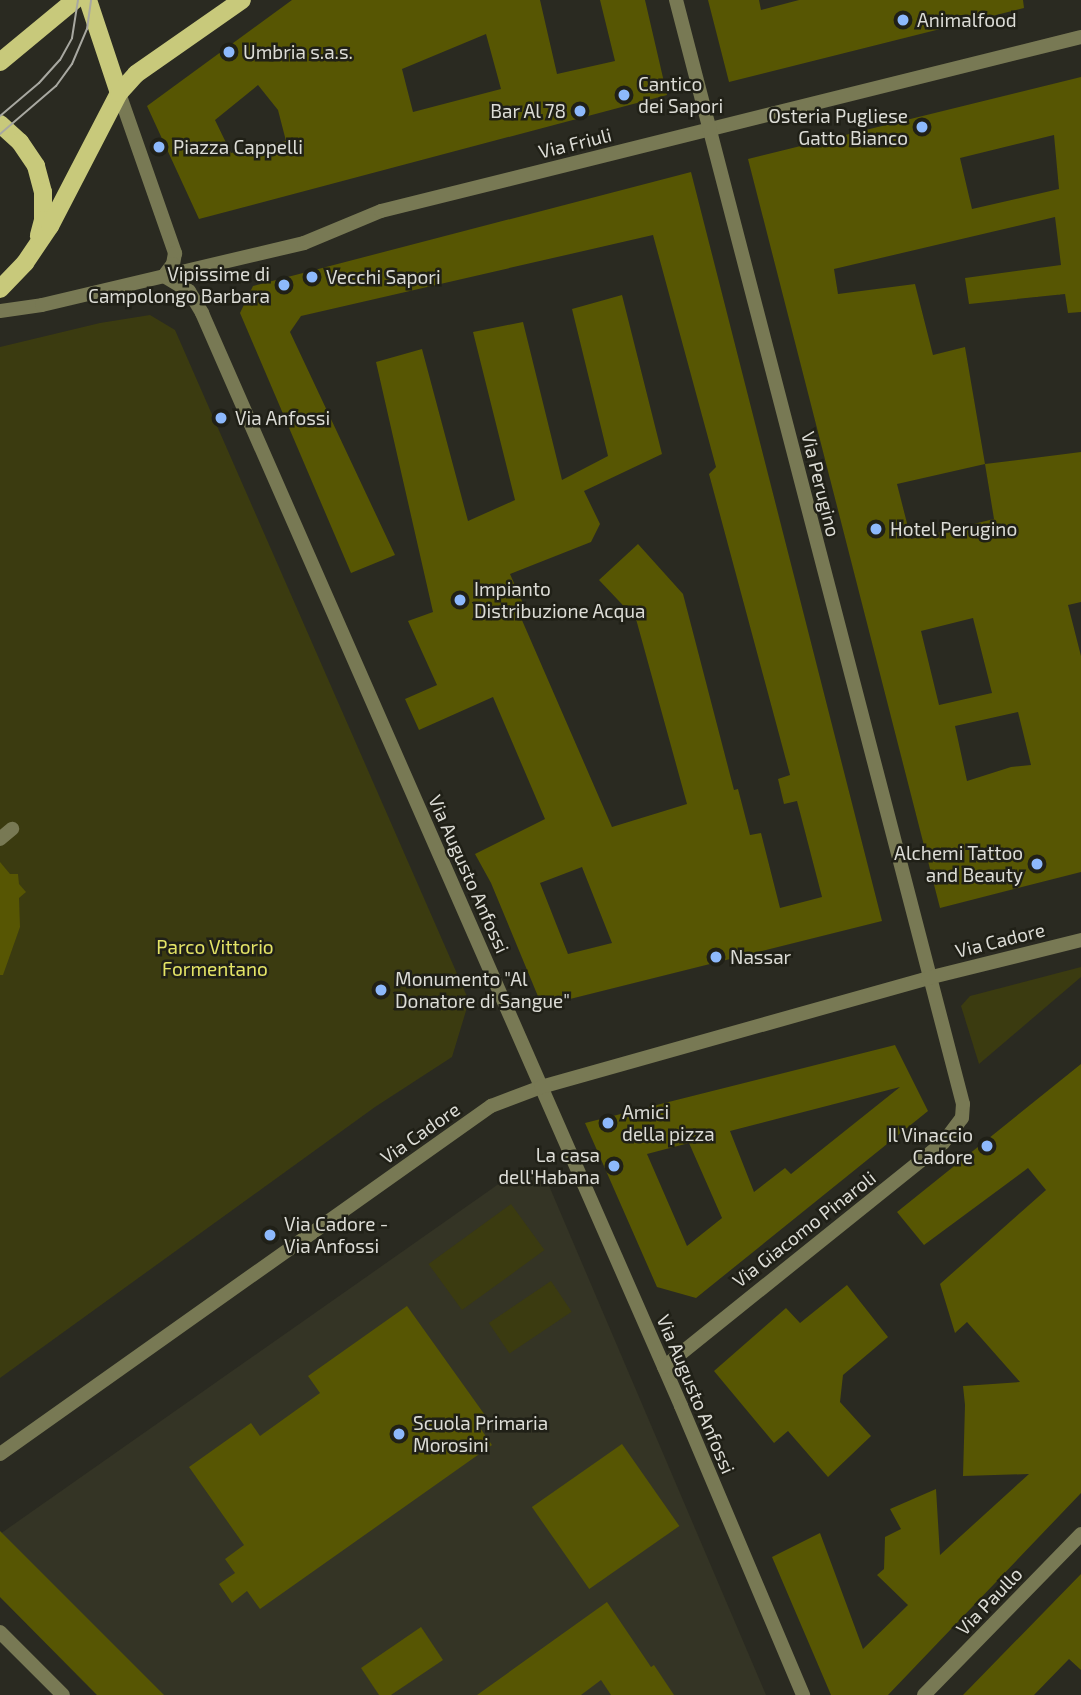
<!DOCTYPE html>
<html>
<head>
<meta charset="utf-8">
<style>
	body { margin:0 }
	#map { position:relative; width:1081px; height:1695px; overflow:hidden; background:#2a2a21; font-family:"Exo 2",sans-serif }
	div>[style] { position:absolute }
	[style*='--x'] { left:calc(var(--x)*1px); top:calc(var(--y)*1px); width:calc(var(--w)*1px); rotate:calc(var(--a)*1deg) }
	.built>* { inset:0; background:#343425 }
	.green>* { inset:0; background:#3b3b10; transform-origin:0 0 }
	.building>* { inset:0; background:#575603; transform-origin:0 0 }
	.street>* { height:14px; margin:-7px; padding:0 7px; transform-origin:7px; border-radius:7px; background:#787954 }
	.primary>* { height:18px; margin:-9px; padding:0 9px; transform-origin:9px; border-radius:9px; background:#c8c97b }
	.tram>* { height:2px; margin:-1px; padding:0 1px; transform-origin:1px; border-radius:1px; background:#a8a8a1 }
	.dots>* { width:19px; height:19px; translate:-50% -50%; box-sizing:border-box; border:4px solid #202017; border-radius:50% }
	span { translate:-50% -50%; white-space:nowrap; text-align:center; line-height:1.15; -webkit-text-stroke:5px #202017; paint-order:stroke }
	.poi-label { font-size:19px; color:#dcdcd6 }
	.left { translate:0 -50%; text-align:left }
	.right { translate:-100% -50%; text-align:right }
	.street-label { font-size:19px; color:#dcdcd6 }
	.park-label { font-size:19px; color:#e4e466 }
</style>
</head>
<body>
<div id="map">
	<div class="built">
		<div style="clip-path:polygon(523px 1167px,544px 1174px,766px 1695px,97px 1695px,0 1597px,0 1534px)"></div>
	</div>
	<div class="green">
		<div style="clip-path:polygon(150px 315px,175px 330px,469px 1001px,452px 1057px,375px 1107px,0 1378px,0 347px,100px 323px)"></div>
		<div style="clip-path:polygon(1081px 967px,1081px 977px,979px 1064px,961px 1006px,970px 996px)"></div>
		<div style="left:511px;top:1204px;width:57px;height:102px;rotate:54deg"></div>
		<div style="left:551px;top:1281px;width:37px;height:75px;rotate:56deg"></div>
	</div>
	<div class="building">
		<div style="clip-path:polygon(evenodd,292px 0,540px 0,557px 74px,615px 61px,600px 0,645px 0,667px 95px,199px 219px,147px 106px,292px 0,486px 34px,501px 89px,413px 112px,402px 69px,486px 34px,292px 0,258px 85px,278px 110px,286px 141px,231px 153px,215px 120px,258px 85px)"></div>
		<div style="clip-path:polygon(708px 0,759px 0,761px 10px,799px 0,1023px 0,1024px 8px,729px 82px)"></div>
		<div style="clip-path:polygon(evenodd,1081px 77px,1081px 312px,1068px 313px,1065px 294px,969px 304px,965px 278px,1061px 265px,1055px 217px,834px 269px,838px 294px,915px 284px,933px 355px,965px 347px,985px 464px,1081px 452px,1081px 602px,1068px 605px,1081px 656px,1081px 872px,940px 908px,748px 159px,1081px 77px,1054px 135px,1059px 189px,972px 209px,960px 158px,1054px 135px,1081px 77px,985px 464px,994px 519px,911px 539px,897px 484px,985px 464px,1081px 77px,973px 618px,992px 693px,939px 705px,921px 631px,973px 618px,1081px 77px,1018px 712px,1031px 765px,1011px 767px,967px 781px,955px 726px,1018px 712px)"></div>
		<div style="clip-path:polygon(evenodd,691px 172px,882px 921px,542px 1006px,491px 883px,475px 854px,545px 819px,493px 697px,419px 730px,405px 699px,437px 685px,408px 621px,433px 612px,376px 362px,422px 349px,468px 521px,515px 500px,473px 332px,523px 322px,562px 480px,608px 456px,572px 309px,622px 295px,662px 454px,584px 491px,600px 524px,591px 542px,510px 574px,525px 608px,518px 611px,612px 827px,687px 804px,636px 619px,599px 580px,638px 544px,683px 594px,734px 790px,738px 789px,750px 835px,761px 833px,780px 908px,822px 897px,797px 801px,784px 804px,778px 779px,790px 775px,709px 474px,716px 467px,653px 235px,301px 316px,290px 332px,395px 555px,351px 573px,240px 313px,253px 286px,691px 172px,582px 867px,612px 943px,568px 954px,540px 883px,582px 867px)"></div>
		<div style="clip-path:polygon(0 862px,10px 874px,18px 874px,19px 884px,26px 892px,19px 898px,20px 927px,3px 975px,0 975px)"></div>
		<div style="clip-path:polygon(evenodd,895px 1045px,928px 1111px,696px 1298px,657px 1287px,585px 1123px,895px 1045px,900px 1087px,791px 1174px,785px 1168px,754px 1192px,730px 1131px,900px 1087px,895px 1045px,689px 1143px,722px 1218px,687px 1246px,647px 1154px,689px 1143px)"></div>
		<div style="clip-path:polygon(1081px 1064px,1081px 1493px,888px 1695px,831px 1695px,772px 1557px,820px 1533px,863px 1649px,908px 1605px,877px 1575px,884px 1569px,885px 1537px,901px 1529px,890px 1509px,936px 1489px,940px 1555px,1029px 1474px,963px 1476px,965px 1405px,963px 1386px,1020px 1382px,967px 1322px,955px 1333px,940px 1284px,1046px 1190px,1028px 1168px,924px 1245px,897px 1212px)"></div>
		<div style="clip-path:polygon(847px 1285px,888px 1337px,843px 1375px,840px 1402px,871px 1436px,828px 1477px,788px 1431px,774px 1443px,714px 1371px,786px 1308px,800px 1323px)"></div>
		<div style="clip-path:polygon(407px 1306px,487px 1418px,478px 1425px,492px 1445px,260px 1609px,247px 1591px,232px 1603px,219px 1584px,235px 1573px,225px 1559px,244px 1545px,189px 1467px,251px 1423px,260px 1436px,320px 1393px,308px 1376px)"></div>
		<div style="left:622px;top:1444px;width:100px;height:110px;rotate:55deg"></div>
		<div style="clip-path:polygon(0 1531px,164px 1695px,97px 1695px,0 1597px)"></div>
		<div style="clip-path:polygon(1081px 1574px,1081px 1670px,1069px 1659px,1034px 1695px,963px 1695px)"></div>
		<div style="clip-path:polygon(607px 1602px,651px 1667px,654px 1665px,674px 1695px,611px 1695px,601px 1680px,581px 1695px,477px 1695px)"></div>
		<div style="clip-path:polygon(421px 1627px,443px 1660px,391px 1695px,379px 1695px,361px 1668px)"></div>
	</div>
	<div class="street">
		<div style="--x:119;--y:93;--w:170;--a:70.7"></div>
		<div style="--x:175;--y:253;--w:11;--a:100"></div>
		<div style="--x:173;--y:264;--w:15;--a:127"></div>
		<div style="--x:164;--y:276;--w:29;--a:31"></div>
		<div style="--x:189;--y:291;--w:26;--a:59"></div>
		<div style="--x:202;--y:313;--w:1193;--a:66.33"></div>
		<div style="--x:681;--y:1406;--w:314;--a:67.1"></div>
		<div style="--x:0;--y:311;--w:42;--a:-8.1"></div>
		<div style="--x:42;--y:305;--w:269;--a:-13.3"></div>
		<div style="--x:304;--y:243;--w:83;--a:-22.6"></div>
		<div style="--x:381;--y:211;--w:721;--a:-13.96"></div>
		<div style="--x:0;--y:839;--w:16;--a:-40"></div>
		<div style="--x:664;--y:1367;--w:358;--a:-38.8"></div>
		<div style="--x:943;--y:1143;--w:31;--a:-53"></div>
		<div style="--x:962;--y:1118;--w:14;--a:-86"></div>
		<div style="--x:963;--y:1104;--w:1141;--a:-104.57"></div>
		<div style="--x:0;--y:1454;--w:602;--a:-35.33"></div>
		<div style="--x:491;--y:1106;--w:53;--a:-20.8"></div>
		<div style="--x:541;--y:1087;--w:402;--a:-15.7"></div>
		<div style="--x:928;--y:978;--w:158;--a:-13.9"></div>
		<div style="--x:0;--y:1632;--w:89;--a:45"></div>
		<div style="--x:924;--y:1695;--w:225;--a:-45.7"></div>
	</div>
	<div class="primary">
		<div style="--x:88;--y:0;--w:98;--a:71.6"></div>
		<div style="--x:0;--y:62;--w:97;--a:-39.6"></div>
		<div style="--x:0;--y:124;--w:27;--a:42"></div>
		<div style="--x:20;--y:142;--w:29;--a:56"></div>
		<div style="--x:36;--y:166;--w:27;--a:75"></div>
		<div style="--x:43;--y:192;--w:28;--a:90"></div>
		<div style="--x:43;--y:220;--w:16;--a:105"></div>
		<div style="--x:0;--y:289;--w:36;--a:-46"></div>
		<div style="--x:25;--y:263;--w:45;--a:-56"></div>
		<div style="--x:50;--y:226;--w:150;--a:-62.6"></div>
		<div style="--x:119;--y:93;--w:25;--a:-48"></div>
		<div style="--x:136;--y:74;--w:129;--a:-34.9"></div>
	</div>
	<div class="tram">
		<div style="--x:0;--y:116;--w:51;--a:-40.2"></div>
		<div style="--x:39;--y:83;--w:31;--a:-48"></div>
		<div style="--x:60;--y:60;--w:25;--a:-61"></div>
		<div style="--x:72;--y:38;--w:38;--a:-81"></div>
		<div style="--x:0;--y:134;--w:74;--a:-40.6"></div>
		<div style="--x:56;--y:86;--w:27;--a:-54"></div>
		<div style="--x:72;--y:64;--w:38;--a:-67"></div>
		<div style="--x:87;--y:29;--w:29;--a:-82"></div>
	</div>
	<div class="dots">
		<div style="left:903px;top:20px;background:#8db9fc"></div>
		<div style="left:229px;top:52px;background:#8db9fc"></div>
		<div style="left:624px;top:95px;background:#8db9fc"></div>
		<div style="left:580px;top:111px;background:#8db9fc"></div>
		<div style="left:922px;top:127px;background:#8db9fc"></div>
		<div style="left:159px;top:147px;background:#8db9fc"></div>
		<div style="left:312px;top:277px;background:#8db9fc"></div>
		<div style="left:284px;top:285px;background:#8db9fc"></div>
		<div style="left:221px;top:418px;background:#8db9fc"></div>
		<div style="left:876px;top:529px;background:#8db9fc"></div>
		<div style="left:460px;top:600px;background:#8db9fc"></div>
		<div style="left:1037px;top:864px;background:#8db9fc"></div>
		<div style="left:716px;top:957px;background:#8db9fc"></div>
		<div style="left:381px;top:990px;background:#8db9fc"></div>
		<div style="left:608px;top:1123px;background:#8db9fc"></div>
		<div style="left:987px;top:1146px;background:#8db9fc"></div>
		<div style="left:614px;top:1166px;background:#8db9fc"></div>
		<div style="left:270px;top:1235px;background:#8db9fc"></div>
		<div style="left:399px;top:1434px;background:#8db9fc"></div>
	</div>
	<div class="poi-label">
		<span class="left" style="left:917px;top:20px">Animalfood</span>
		<span class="left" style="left:243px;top:52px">Umbria s.a.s.</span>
		<span class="left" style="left:638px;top:95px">Cantico<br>dei Sapori</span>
		<span class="right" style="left:566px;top:111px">Bar Al 78</span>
		<span class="right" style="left:908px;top:127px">Osteria Pugliese<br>Gatto Bianco</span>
		<span class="left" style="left:173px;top:147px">Piazza Cappelli</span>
		<span class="right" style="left:270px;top:285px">Vipissime di<br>Campolongo Barbara</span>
		<span class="left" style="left:326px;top:277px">Vecchi Sapori</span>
		<span class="left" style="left:235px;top:418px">Via Anfossi</span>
		<span class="left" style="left:890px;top:529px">Hotel Perugino</span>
		<span class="left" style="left:474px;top:600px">Impianto<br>Distribuzione Acqua</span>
		<span class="right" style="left:1023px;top:864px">Alchemi Tattoo<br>and Beauty</span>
		<span class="left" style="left:730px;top:957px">Nassar</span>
		<span class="left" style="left:395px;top:990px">Monumento "Al<br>Donatore di Sangue"</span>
		<span class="left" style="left:622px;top:1123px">Amici<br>della pizza</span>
		<span class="right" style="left:973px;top:1146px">Il Vinaccio<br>Cadore</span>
		<span class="right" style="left:600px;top:1166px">La casa<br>dell'Habana</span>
		<span class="left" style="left:284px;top:1235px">Via Cadore -<br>Via Anfossi</span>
		<span class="left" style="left:413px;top:1434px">Scuola Primaria<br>Morosini</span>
	</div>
	<div class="street-label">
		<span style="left:575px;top:143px;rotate:-14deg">Via Friuli</span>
		<span style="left:821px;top:484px;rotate:76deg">Via Perugino</span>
		<span style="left:469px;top:874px;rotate:66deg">Via Augusto Anfossi</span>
		<span style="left:1000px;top:940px;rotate:-14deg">Via Cadore</span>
		<span style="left:420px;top:1133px;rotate:-35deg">Via Cadore</span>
		<span style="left:804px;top:1229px;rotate:-38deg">Via Giacomo Pinaroli</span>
		<span style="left:696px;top:1394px;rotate:67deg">Via Augusto Anfossi</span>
		<span style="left:989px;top:1601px;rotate:-46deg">Via Paullo</span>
	</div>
	<div class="park-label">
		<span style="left:215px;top:958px">Parco Vittorio<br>Formentano</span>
	</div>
</div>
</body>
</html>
